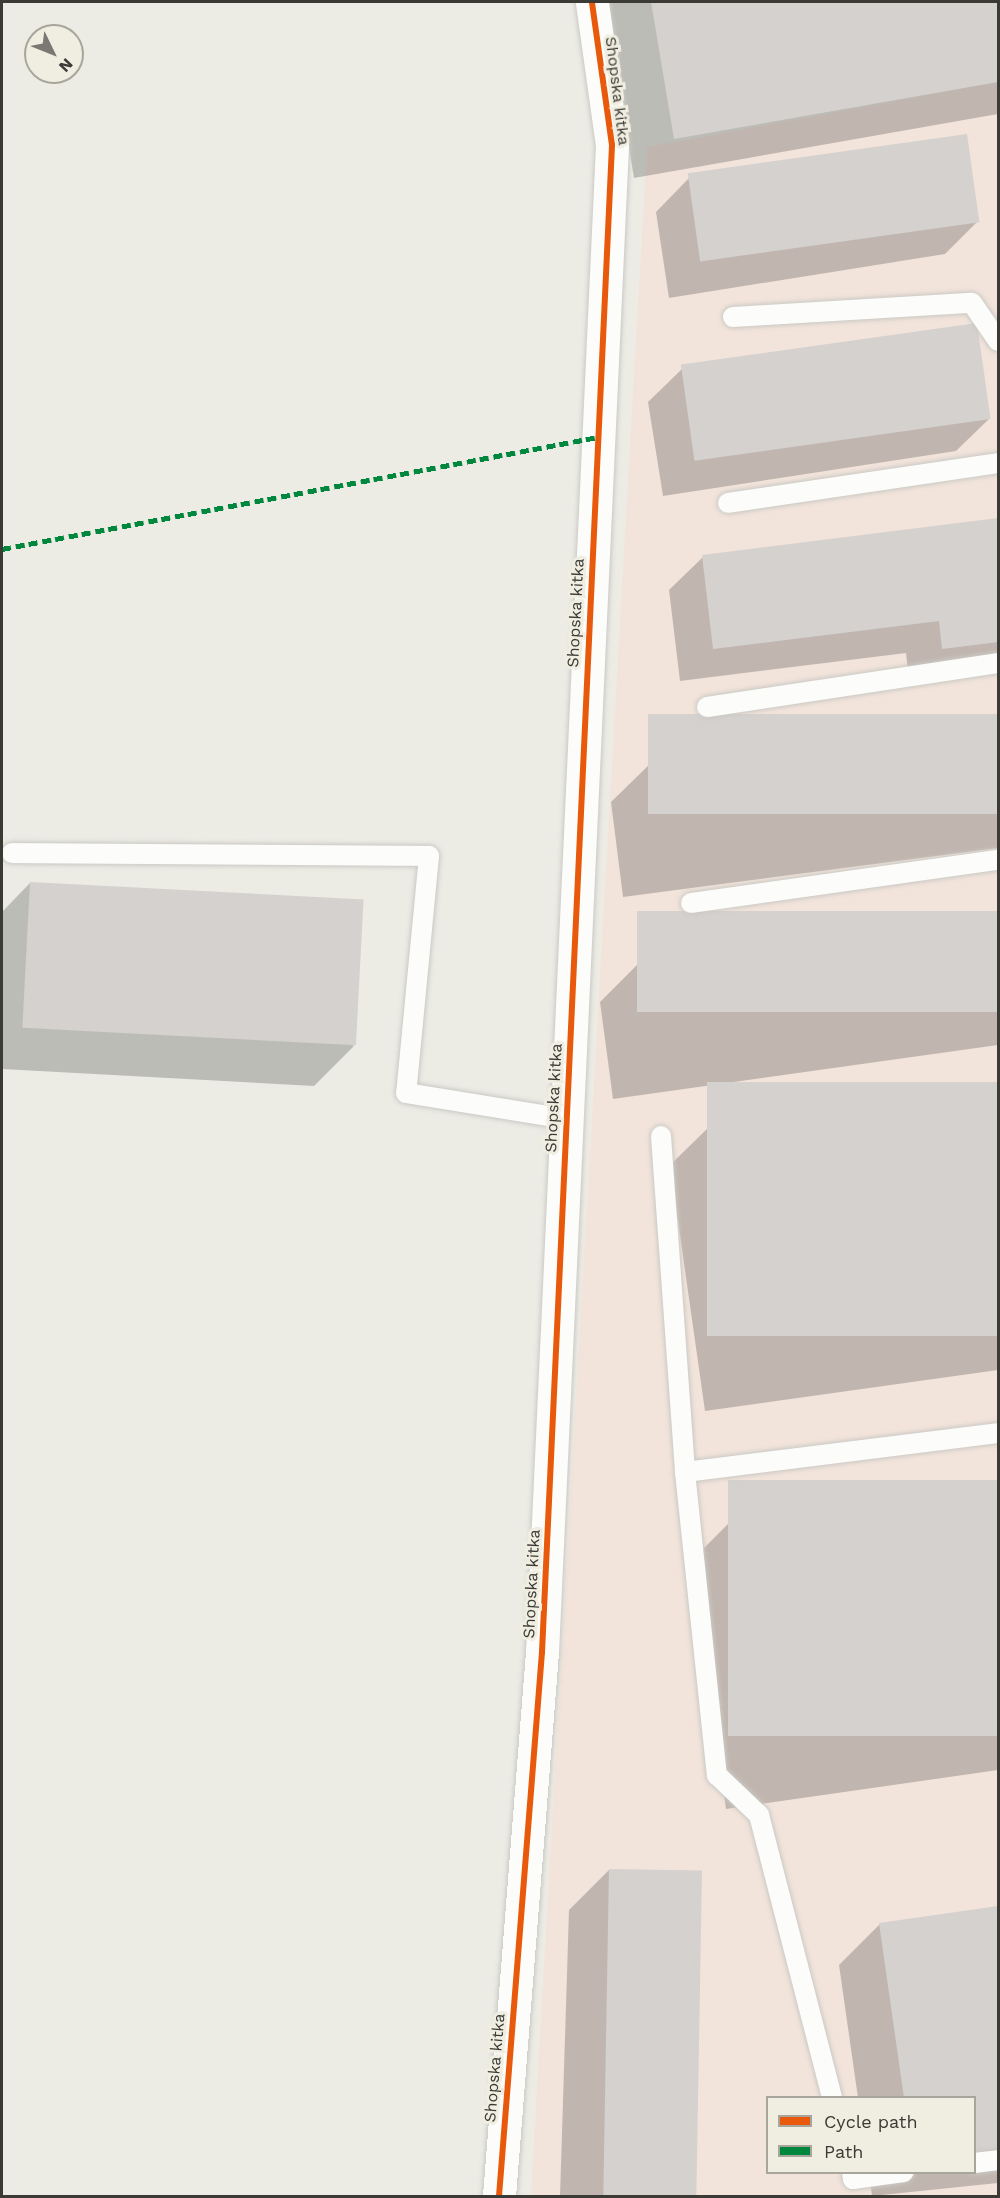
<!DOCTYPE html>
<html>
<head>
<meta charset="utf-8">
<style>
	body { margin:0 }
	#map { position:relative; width:1000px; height:2198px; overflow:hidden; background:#ecebe4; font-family:"Work Sans",sans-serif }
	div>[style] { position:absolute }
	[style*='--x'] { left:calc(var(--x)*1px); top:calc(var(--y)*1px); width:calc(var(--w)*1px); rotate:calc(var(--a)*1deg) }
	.industrial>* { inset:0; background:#f2e4db }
	.shadow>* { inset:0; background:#0003 }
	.building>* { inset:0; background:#d4d1cf; transform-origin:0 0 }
	.roads { filter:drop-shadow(0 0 2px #cac9c4) drop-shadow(0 0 2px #cac9c4) }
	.service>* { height:20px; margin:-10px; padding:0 10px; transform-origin:10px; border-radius:10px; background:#fcfcfb }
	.tertiary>* { height:33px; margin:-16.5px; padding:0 16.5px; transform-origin:16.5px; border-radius:16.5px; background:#fcfcfb }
	.quiet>* { height:4.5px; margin-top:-2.25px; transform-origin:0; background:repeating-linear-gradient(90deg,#00873e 0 9px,transparent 0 13.5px) }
	.cycleway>* { height:6px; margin:-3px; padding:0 3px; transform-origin:3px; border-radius:3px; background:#e8590c }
	span { translate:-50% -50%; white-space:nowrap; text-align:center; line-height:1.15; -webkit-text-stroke:6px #f0eee1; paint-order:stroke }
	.street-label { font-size:16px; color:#3b3a35 }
	.frame { position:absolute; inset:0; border:3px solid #3b3a35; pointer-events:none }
	.legend { position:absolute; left:766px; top:2096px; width:210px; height:78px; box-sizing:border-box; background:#f0eee1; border:2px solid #a8a69c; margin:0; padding:8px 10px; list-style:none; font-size:18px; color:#3b3a35 }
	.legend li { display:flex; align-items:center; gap:12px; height:30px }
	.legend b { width:30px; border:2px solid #a8a69c }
	.north { position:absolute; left:24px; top:24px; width:60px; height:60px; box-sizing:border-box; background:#f0eee1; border:2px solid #a8a69c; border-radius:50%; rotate:133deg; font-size:16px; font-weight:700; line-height:24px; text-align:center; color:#3b3a35 }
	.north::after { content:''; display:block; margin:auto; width:21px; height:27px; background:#797872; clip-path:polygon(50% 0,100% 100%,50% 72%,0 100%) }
</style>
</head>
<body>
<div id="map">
	<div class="industrial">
		<div style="clip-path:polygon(evenodd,651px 2px,998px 2px,998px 2196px,531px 2196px,647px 147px,988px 84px,674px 139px,651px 2px,768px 2098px,974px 2098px,974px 2172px,768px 2172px,768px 2098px)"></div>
	</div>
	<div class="shadow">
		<div style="clip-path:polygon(605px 2px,998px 2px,998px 114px,634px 178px)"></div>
		<div style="clip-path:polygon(689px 178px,978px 221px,945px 254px,669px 298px,656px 212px)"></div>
		<div style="clip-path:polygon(682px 369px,990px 418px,956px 451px,663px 496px,648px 402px)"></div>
		<div style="clip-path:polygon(998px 520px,998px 666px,909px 681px,906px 653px,680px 681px,669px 590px,703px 557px)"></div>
		<div style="clip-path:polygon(998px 716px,998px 848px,623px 897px,611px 802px,652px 762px)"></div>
		<div style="clip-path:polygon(30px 883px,354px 1046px,314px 1086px,2px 1069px,2px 912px)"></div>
		<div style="clip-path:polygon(998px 912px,998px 1045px,613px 1099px,600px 1002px,640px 962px)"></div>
		<div style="clip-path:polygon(998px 1084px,998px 1370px,705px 1411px,670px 1165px,711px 1125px)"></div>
		<div style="clip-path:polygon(998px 1482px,998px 1770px,726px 1809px,692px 1560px,732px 1520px)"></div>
		<div style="clip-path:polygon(609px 1870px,701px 1872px,691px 2196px,560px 2196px,569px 1910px)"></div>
		<div style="clip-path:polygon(998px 1907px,998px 2183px,872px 2196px,869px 2172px,974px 2172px,974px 2098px,858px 2098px,839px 1965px,879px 1925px)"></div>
	</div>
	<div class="building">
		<div style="clip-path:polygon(651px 2px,998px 2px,998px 82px,674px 139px)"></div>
		<div style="left:967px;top:134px;width:89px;height:282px;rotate:82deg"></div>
		<div style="left:977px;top:323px;width:97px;height:299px;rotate:82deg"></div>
		<div style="clip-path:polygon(998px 518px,998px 642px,942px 649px,939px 621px,713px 649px,702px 555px)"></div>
		<div style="left:998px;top:714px;width:100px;height:350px;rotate:90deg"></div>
		<div style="left:30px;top:882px;width:334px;height:146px;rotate:3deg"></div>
		<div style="left:998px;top:911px;width:101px;height:361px;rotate:90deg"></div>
		<div style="left:998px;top:1082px;width:254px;height:291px;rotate:90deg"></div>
		<div style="left:998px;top:1480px;width:256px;height:270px;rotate:90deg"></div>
		<div style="left:609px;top:1869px;width:93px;height:327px;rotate:1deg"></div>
		<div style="clip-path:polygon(998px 1906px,998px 2149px,974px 2153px,974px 2098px,904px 2098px,879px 1923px)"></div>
	</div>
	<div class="roads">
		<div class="service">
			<div style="--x:733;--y:317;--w:239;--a:-3.4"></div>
			<div style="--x:972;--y:303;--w:46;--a:55.6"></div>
			<div style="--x:728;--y:503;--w:273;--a:-8.4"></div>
			<div style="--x:707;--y:707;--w:294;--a:-8.6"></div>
			<div style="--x:12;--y:853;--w:417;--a:0.4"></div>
			<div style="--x:429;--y:856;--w:238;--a:95.5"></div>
			<div style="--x:406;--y:1093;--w:163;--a:9.2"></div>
			<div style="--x:691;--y:903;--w:310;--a:-8"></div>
			<div style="--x:661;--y:1136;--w:337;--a:85.9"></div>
			<div style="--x:685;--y:1472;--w:305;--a:84"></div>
			<div style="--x:717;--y:1775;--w:58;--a:43.6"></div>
			<div style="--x:759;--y:1815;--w:292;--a:75.5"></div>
			<div style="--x:685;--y:1472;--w:315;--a:-7.1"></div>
			<div style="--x:974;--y:2163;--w:24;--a:-7"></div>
			<div style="--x:852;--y:2172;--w:7;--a:82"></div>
			<div style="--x:853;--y:2179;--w:51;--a:-7.8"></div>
		</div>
		<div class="tertiary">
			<div style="--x:499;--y:2196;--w:546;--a:-85.48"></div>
			<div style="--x:542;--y:1652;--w:1509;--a:-87.34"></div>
			<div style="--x:612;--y:145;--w:144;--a:-98"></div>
		</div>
	</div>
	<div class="quiet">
		<div style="--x:2;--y:549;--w:606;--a:-10.64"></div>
	</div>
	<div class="cycleway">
		<div style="--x:499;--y:2196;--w:546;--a:-85.48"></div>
		<div style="--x:542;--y:1652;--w:1509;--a:-87.34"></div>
		<div style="--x:612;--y:145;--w:144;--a:-98"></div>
	</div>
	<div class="street-label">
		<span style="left:617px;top:91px;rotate:83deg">Shopska kitka</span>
		<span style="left:576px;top:613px;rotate:-87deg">Shopska kitka</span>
		<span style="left:554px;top:1098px;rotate:-87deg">Shopska kitka</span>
		<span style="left:532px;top:1584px;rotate:-87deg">Shopska kitka</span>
		<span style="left:495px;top:2068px;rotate:-85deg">Shopska kitka</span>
	</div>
	<div class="frame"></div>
	<ul class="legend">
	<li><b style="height:8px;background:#e8590c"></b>Cycle path</li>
	<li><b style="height:8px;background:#00873e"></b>Path</li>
	</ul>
	<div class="north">N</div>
</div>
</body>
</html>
